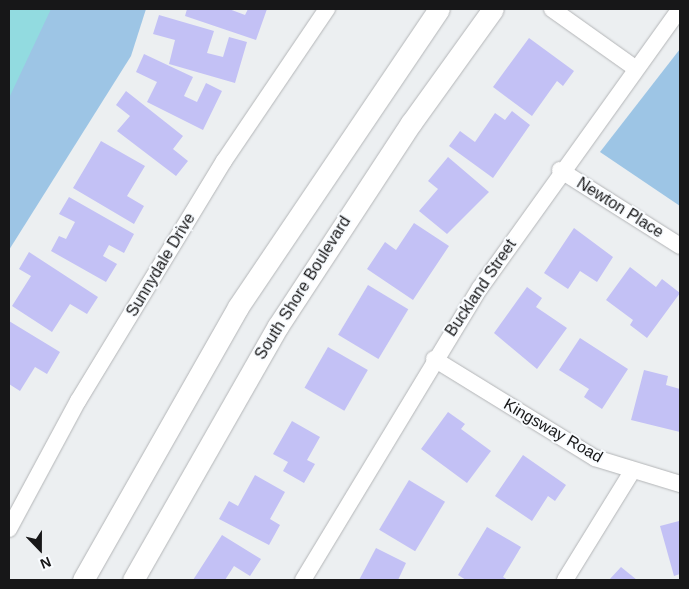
<!DOCTYPE html>
<html>
<head>
<meta charset="utf-8">
<style>
	body { margin:0 }
	#map { position:relative; width:689px; height:589px; overflow:hidden; background:#eceff1; font-family:Helvetica,sans-serif }
	div>[style] { position:absolute }
	[style*='--x'] { left:calc(var(--x)*1px); top:calc(var(--y)*1px); width:calc(var(--w)*1px); rotate:calc(var(--a)*1deg) }
	.green>* { inset:0; background:#9dc5e5 }
	.water>* { inset:0; background:#92dbe0 }
	.building>* { inset:0; background:#c3c1f5; transform-origin:0 0 }
	.roads { filter:drop-shadow(0 0 1px #b3b5b7) drop-shadow(0 0 1px #b3b5b7) }
	.minor>* { height:16px; margin:-8px; padding:0 8px; transform-origin:8px; border-radius:8px; background:#fff }
	.tertiary>* { height:21px; margin:-10.5px; padding:0 10.5px; transform-origin:10.5px; border-radius:10.5px; background:#fff }
	span { translate:-50% -50%; white-space:nowrap; text-align:center; line-height:1.15; -webkit-text-stroke:4px #f9fcff; paint-order:stroke }
	.street-label { font-size:16px; color:#171718 }
	.frame { position:absolute; inset:0; border:10px solid #171718; pointer-events:none }
	.north { position:absolute; left:15px; top:524px; width:50px; height:50px; -webkit-text-stroke:4px #f9fcff; paint-order:stroke; rotate:158deg; font-size:14px; font-weight:700; line-height:20px; text-align:center; color:#171718 }
	.north::after { content:''; display:block; margin:auto; width:18px; height:22px; background:#171718; clip-path:polygon(50% 0,100% 100%,50% 72%,0 100%) }
</style>
</head>
<body>
<div id="map">
	<div class="green">
		<div style="clip-path:polygon(9px 9px,146px 9px,131px 56px,9px 250px)"></div>
		<div style="clip-path:polygon(680px 49px,680px 206px,600px 152px)"></div>
	</div>
	<div class="water">
		<div style="clip-path:polygon(9px 9px,51px 9px,9px 98px)"></div>
	</div>
	<div class="building">
		<div style="clip-path:polygon(187px 9px,229px 9px,245px 15px,248px 9px,267px 9px,256px 40px,185px 16px)"></div>
		<div style="clip-path:polygon(159px 15px,214px 31px,207px 53px,223px 57px,229px 37px,247px 42px,235px 83px,169px 64px,175px 40px,153px 34px)"></div>
		<div style="clip-path:polygon(529px 38px,574px 71px,563px 86px,557px 81px,532px 116px,493px 87px)"></div>
		<div style="clip-path:polygon(144px 54px,193px 77px,184px 96px,197px 102px,206px 83px,222px 91px,203px 130px,147px 102px,157px 82px,136px 72px)"></div>
		<div style="clip-path:polygon(126px 91px,183px 136px,173px 149px,188px 161px,176px 176px,117px 131px,130px 116px,116px 105px)"></div>
		<div style="clip-path:polygon(512px 111px,530px 125px,493px 178px,449px 146px,460px 131px,475px 142px,495px 113px,505px 120px)"></div>
		<div style="clip-path:polygon(101px 141px,145px 166px,127px 196px,144px 206px,134px 224px,73px 188px)"></div>
		<div style="clip-path:polygon(448px 157px,489px 192px,447px 234px,419px 211px,438px 189px,428px 181px)"></div>
		<div style="clip-path:polygon(69px 197px,134px 234px,124px 253px,109px 245px,103px 256px,117px 264px,106px 282px,51px 251px,59px 236px,66px 239px,75px 222px,59px 214px)"></div>
		<div style="clip-path:polygon(414px 223px,449px 246px,413px 300px,367px 269px,385px 242px,396px 250px)"></div>
		<div style="clip-path:polygon(574px 228px,613px 257px,597px 282px,580px 271px,568px 289px,544px 273px)"></div>
		<div style="clip-path:polygon(29px 252px,98px 297px,87px 314px,70px 304px,52px 332px,12px 306px,31px 276px,19px 269px)"></div>
		<div style="clip-path:polygon(630px 267px,656px 287px,662px 279px,680px 293px,647px 338px,630px 325px,633px 320px,606px 300px)"></div>
		<div style="left:368px;top:285px;width:47px;height:58px;rotate:31deg"></div>
		<div style="clip-path:polygon(527px 287px,542px 298px,536px 307px,567px 328px,537px 369px,494px 333px)"></div>
		<div style="clip-path:polygon(9px 321px,60px 352px,47px 374px,35px 367px,20px 391px,9px 384px)"></div>
		<div style="clip-path:polygon(580px 338px,628px 369px,602px 409px,584px 397px,589px 389px,559px 370px)"></div>
		<div style="left:328px;top:347px;width:46px;height:47px;rotate:30deg"></div>
		<div style="clip-path:polygon(644px 370px,668px 376px,666px 385px,680px 389px,680px 432px,631px 420px)"></div>
		<div style="clip-path:polygon(448px 412px,465px 424px,461px 429px,491px 451px,467px 483px,421px 449px)"></div>
		<div style="clip-path:polygon(292px 421px,320px 437px,307px 460px,315px 464px,304px 483px,283px 471px,288px 462px,273px 454px)"></div>
		<div style="clip-path:polygon(523px 455px,566px 485px,555px 501px,548px 496px,532px 521px,495px 496px)"></div>
		<div style="clip-path:polygon(255px 475px,285px 492px,270px 519px,280px 525px,269px 545px,219px 519px,229px 501px,238px 506px)"></div>
		<div style="left:409px;top:480px;width:42px;height:58px;rotate:31deg"></div>
		<div style="clip-path:polygon(679px 521px,680px 574px,674px 576px,660px 526px)"></div>
		<div style="clip-path:polygon(487px 527px,521px 547px,503px 577px,508px 580px,466px 580px,458px 575px)"></div>
		<div style="clip-path:polygon(222px 535px,261px 559px,250px 576px,234px 566px,225px 580px,193px 580px)"></div>
		<div style="clip-path:polygon(376px 548px,406px 563px,398px 580px,359px 580px)"></div>
		<div style="clip-path:polygon(621px 567px,637px 580px,609px 580px)"></div>
	</div>
	<div class="roads">
		<div class="minor">
			<div style="--x:552;--y:9;--w:102;--a:35.4"></div>
			<div style="--x:560;--y:170;--w:142;--a:32.3"></div>
			<div style="--x:434;--y:359;--w:189;--a:31.6"></div>
			<div style="--x:595;--y:458;--w:89;--a:17"></div>
			<div style="--x:9;--y:529;--w:145;--a:-61.7"></div>
			<div style="--x:78;--y:401;--w:281;--a:-58.7"></div>
			<div style="--x:224;--y:161;--w:184;--a:-55.9"></div>
			<div style="--x:303;--y:580;--w:341;--a:-58.8"></div>
			<div style="--x:480;--y:288;--w:343;--a:-54.4"></div>
			<div style="--x:565;--y:580;--w:126;--a:-58.3"></div>
		</div>
		<div class="tertiary">
			<div style="--x:83;--y:580;--w:314;--a:-60.4"></div>
			<div style="--x:238;--y:307;--w:359;--a:-56"></div>
			<div style="--x:133;--y:580;--w:292;--a:-60.3"></div>
			<div style="--x:278;--y:326;--w:243;--a:-56.8"></div>
			<div style="--x:411;--y:123;--w:140;--a:-54.3"></div>
		</div>
	</div>
	<div class="street-label">
		<span style="left:620px;top:208px;rotate:32deg">Newton Place</span>
		<span style="left:161px;top:265px;rotate:-59deg">Sunnydale Drive</span>
		<span style="left:303px;top:288px;rotate:-58deg">South Shore Boulevard</span>
		<span style="left:481px;top:288px;rotate:-56deg">Buckland Street</span>
		<span style="left:553px;top:431px;rotate:30deg">Kingsway Road</span>
	</div>
	<div class="frame"></div>
	<div class="north">N</div>
</div>
</body>
</html>
